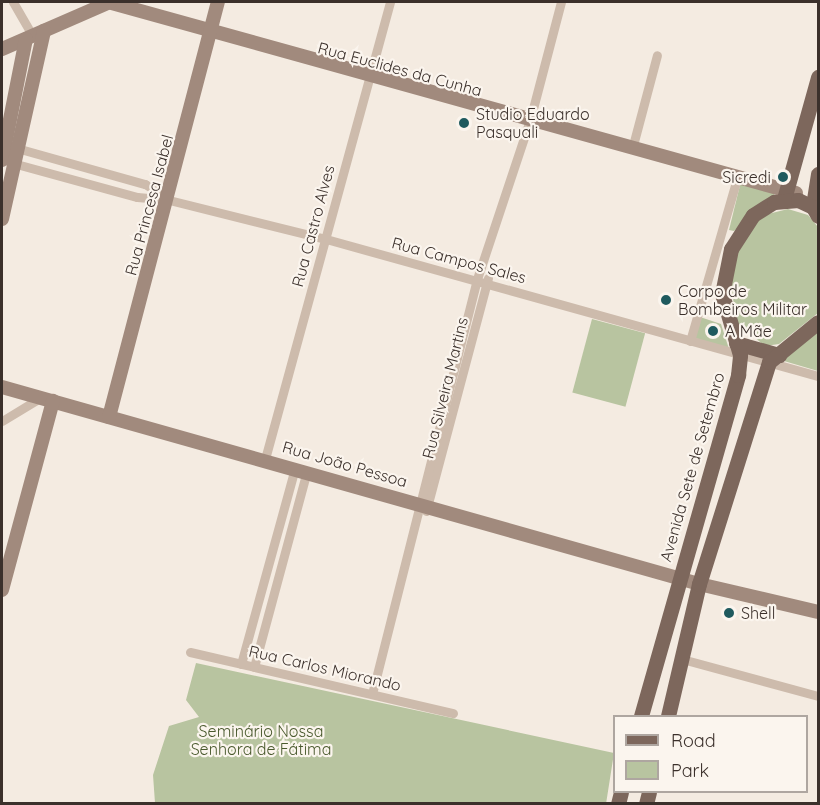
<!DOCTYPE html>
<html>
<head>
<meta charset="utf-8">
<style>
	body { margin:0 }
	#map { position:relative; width:820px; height:805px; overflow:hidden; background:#f4ebe1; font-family:Quicksand,sans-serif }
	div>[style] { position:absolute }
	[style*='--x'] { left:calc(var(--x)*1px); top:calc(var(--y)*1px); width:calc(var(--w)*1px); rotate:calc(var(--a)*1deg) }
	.green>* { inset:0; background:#b8c4a0; transform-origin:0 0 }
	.street>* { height:9px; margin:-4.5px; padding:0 4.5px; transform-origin:4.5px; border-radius:4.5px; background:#cdbbac }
	.secondary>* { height:14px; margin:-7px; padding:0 7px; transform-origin:7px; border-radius:7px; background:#a18a7d }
	.primary>* { height:15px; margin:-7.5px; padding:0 7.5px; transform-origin:7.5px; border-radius:7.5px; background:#7d675c }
	.dots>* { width:16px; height:16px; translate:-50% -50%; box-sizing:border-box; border:3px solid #fbf5ee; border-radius:50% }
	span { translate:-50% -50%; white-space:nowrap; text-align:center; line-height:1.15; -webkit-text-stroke:4.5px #fbf5ee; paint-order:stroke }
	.street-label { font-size:16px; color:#3b302b }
	.poi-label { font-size:16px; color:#3b302b }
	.left { translate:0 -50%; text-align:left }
	.right { translate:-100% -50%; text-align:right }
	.park-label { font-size:16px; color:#4a5a2e }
	.frame { position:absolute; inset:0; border:3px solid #3b302b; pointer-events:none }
	.legend { position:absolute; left:613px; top:715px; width:195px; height:78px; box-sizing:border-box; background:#fbf5ee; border:2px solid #aea6a0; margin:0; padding:8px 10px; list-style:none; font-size:18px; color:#3b302b }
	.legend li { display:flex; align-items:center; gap:12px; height:30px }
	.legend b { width:30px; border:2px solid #aea6a0 }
</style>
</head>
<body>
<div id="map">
	<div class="green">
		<div style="clip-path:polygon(741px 181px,774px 190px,774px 196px,734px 231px,729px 230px)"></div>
		<div style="clip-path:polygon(788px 209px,808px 215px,818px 227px,818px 313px,779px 344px,765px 346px,736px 322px,730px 273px,745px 231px,764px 215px)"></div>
		<div style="clip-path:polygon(700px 317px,721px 324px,729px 349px,695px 338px)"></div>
		<div style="left:592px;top:319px;width:55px;height:76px;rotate:15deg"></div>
		<div style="clip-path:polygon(818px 331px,818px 371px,784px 361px,786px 355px)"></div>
		<div style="clip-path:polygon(196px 663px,614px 753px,606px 804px,155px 803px,153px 775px,169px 726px,199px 717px,186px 700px)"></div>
	</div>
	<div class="street">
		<div style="--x:13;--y:2;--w:39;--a:60"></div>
		<div style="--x:13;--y:147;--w:137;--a:15.7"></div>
		<div style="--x:145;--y:184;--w:26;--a:32"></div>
		<div style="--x:632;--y:149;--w:97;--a:-75.1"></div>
		<div style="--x:9;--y:162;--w:133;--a:15.3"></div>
		<div style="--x:137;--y:197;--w:32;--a:5"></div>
		<div style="--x:169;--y:200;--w:162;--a:14"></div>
		<div style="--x:326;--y:239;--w:511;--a:15.56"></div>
		<div style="--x:690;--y:341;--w:170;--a:-73.9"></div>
		<div style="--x:2;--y:421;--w:44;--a:-31.2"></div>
		<div style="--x:265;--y:459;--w:474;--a:-74.7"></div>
		<div style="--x:426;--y:511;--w:241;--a:-75.1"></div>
		<div style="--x:190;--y:652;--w:270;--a:13.1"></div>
		<div style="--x:682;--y:659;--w:141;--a:15.2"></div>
		<div style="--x:241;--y:664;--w:203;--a:-74.6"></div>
		<div style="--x:254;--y:667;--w:203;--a:-74.9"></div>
		<div style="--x:372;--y:694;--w:428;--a:-75.8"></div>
		<div style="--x:477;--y:279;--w:168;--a:-71.6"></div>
		<div style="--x:530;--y:120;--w:122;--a:-75.3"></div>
	</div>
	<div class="secondary">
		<div style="--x:108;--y:2;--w:714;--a:15.52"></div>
		<div style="--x:2;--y:49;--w:118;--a:-23.5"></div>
		<div style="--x:2;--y:160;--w:123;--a:-78.8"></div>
		<div style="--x:2;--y:219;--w:193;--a:-77.4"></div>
		<div style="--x:2;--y:387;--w:724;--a:15.78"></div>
		<div style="--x:699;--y:584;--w:122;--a:13.2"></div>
		<div style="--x:109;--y:417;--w:429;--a:-75.3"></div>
		<div style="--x:2;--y:590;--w:196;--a:-74.9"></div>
	</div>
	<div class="primary">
		<div style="--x:818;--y:174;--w:33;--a:99"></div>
		<div style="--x:813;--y:207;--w:10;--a:61"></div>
		<div style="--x:784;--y:199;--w:127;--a:-74.4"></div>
		<div style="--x:736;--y:343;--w:45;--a:15.6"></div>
		<div style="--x:641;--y:716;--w:355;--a:-74.1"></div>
		<div style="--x:738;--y:375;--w:20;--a:-84"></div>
		<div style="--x:740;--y:355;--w:64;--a:-106.4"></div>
		<div style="--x:722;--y:294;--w:46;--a:-78.7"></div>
		<div style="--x:731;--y:249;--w:40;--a:-57.1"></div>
		<div style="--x:753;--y:215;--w:25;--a:-32"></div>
		<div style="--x:774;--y:202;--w:24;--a:-5"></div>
		<div style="--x:798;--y:200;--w:17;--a:25"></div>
		<div style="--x:668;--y:716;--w:136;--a:-76.8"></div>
		<div style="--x:699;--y:584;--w:233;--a:-72.5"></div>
		<div style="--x:769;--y:362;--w:63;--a:-39.2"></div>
		<div style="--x:618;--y:804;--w:12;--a:-76"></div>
		<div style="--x:646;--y:804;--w:12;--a:-76"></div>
	</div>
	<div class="dots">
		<div style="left:464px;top:123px;background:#1f5a5e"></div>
		<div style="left:783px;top:177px;background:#1f5a5e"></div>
		<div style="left:666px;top:300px;background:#1f5a5e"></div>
		<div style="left:713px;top:331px;background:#1f5a5e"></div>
		<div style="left:729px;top:613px;background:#1f5a5e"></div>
	</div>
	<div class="street-label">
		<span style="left:400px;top:69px;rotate:15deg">Rua Euclides da Cunha</span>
		<span style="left:149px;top:205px;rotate:-75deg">Rua Princesa Isabel</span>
		<span style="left:313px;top:226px;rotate:-75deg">Rua Castro Alves</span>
		<span style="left:459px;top:260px;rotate:15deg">Rua Campos Sales</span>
		<span style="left:445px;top:388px;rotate:-76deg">Rua Silveira Martins</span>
		<span style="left:345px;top:464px;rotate:16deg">Rua João Pessoa</span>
		<span style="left:692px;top:467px;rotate:-74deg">Avenida Sete de Setembro</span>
		<span style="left:325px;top:668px;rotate:13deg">Rua Carlos Miorando</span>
	</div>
	<div class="poi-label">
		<span class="left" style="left:476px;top:123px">Studio Eduardo<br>Pasquali</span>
		<span class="right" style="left:771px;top:177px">Sicredi</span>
		<span class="left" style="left:678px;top:300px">Corpo de<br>Bombeiros Militar</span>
		<span class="left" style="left:725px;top:331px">A Mãe</span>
		<span class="left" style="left:741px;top:613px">Shell</span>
	</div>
	<div class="park-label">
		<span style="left:261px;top:740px">Seminário Nossa<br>Senhora de Fátima</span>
	</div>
	<div class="frame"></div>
	<ul class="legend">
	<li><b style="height:8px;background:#7d675c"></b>Road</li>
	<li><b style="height:16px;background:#b8c4a0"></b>Park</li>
	</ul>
</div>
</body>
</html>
